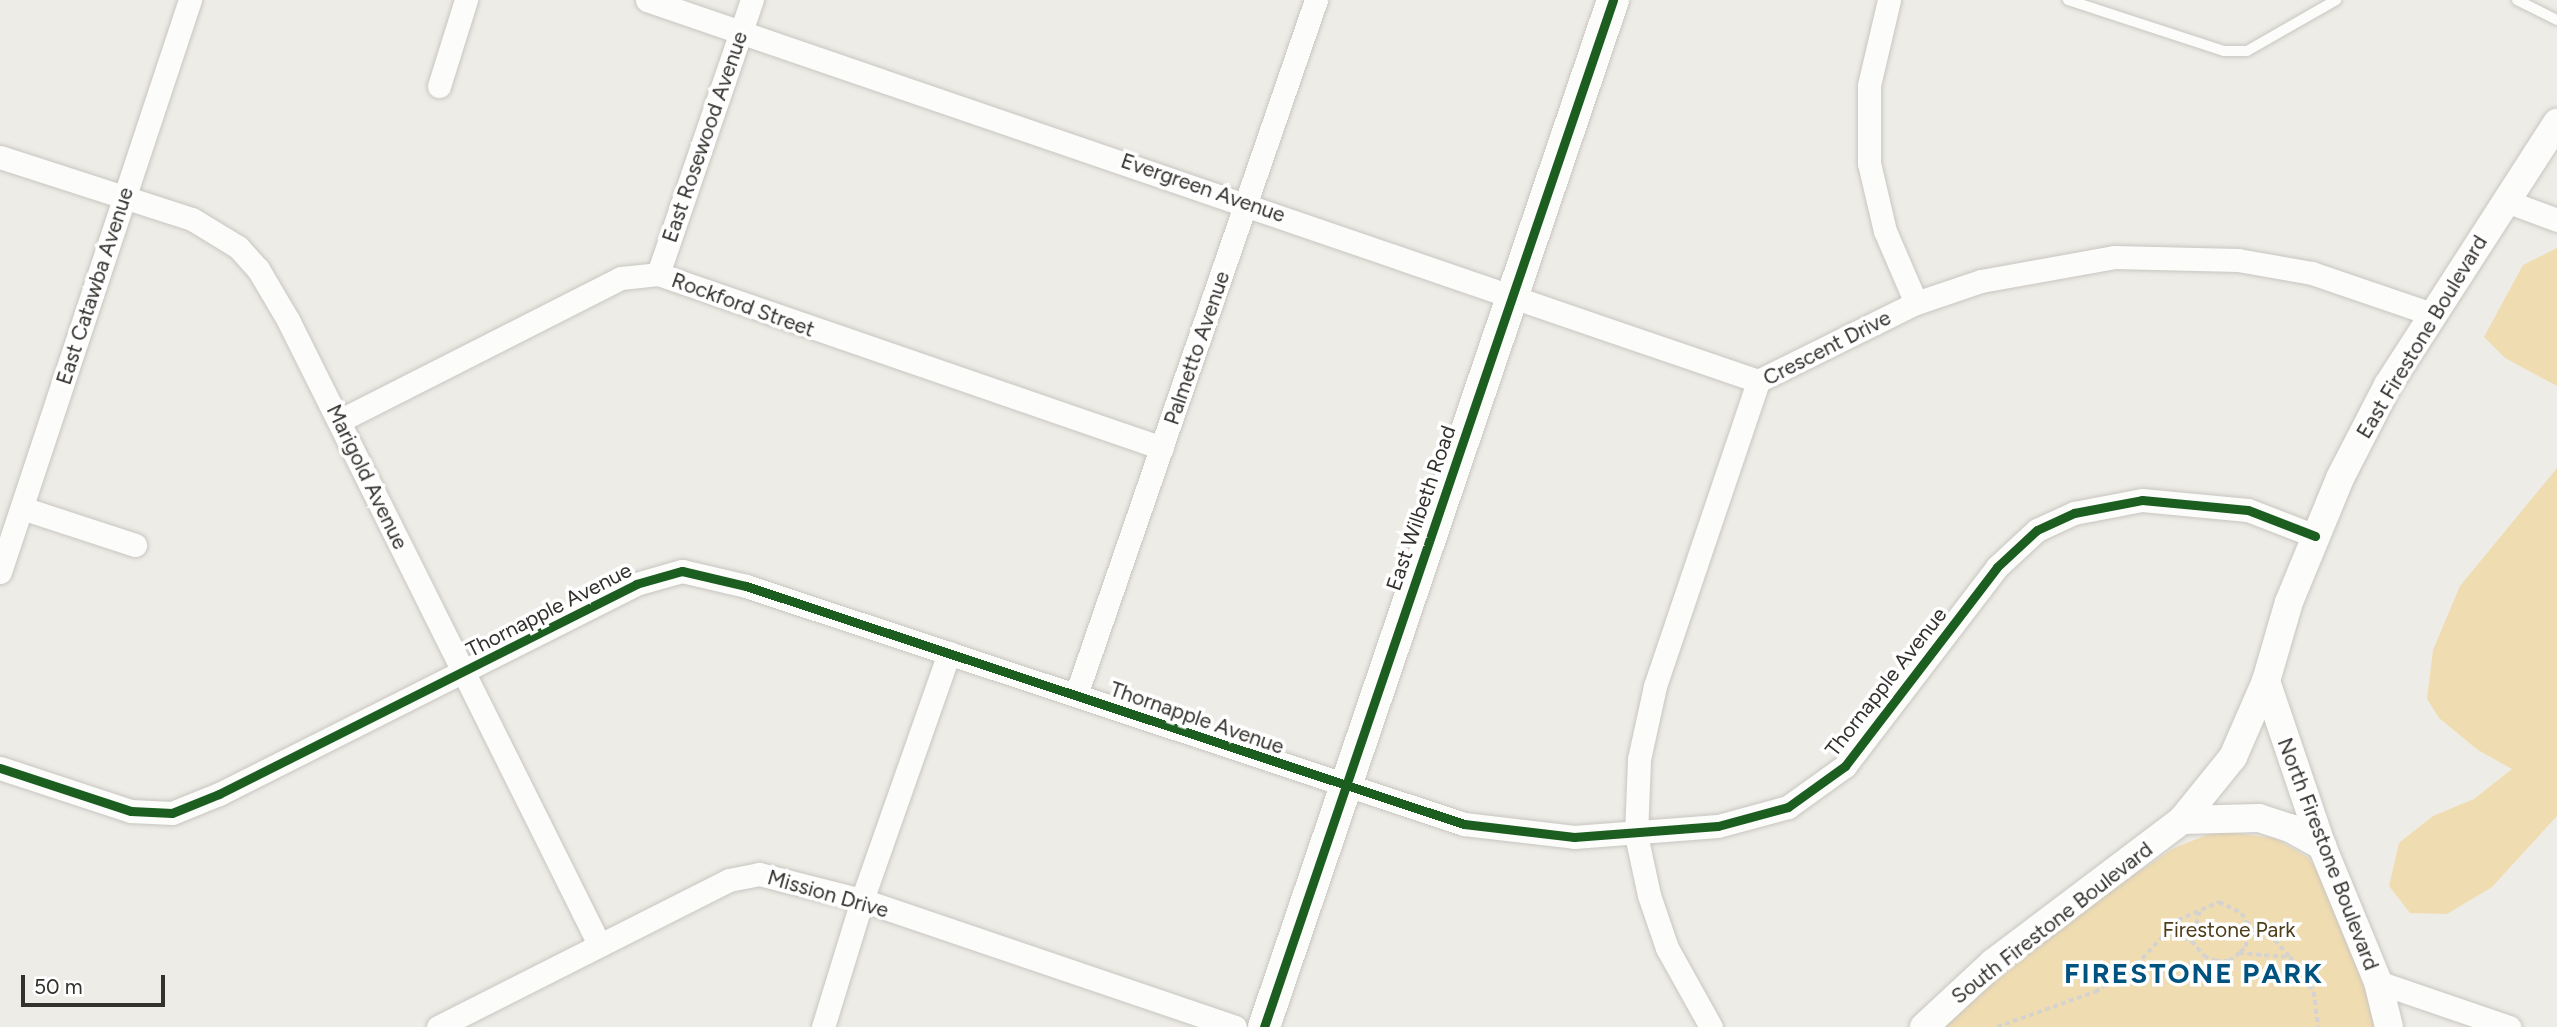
<!DOCTYPE html>
<html>
<head>
<meta charset="utf-8">
<style>
	body { margin:0 }
	#map { position:relative; width:2557px; height:1027px; overflow:hidden; background:#eeece6; font-family:Figtree,sans-serif }
	div>[style] { position:absolute }
	[style*='--x'] { left:calc(var(--x)*1px); top:calc(var(--y)*1px); width:calc(var(--w)*1px); rotate:calc(var(--a)*1deg) }
	.green>* { inset:0; background:#f0dcb1 }
	.path>* { height:3.5px; margin-top:-1.75px; transform-origin:0; background:repeating-linear-gradient(90deg,#d4d3d2 0 5px,transparent 0 8.5px) }
	.roads { filter:drop-shadow(0 0 2px #c8c6c1) drop-shadow(0 0 2px #c8c6c1) }
	.service>* { height:10px; margin:-5px; padding:0 5px; transform-origin:5px; border-radius:5px; background:#fcfcfb }
	.minor>* { height:23px; margin:-11.5px; padding:0 11.5px; transform-origin:11.5px; border-radius:11.5px; background:#fcfcfb }
	.tertiary>* { height:28px; margin:-14px; padding:0 14px; transform-origin:14px; border-radius:14px; background:#fcfcfb }
	.secondary>* { height:32px; margin:-16px; padding:0 16px; transform-origin:16px; border-radius:16px; background:#fcfcfb }
	.cycleway>* { height:9px; margin:-4.5px; padding:0 4.5px; transform-origin:4.5px; border-radius:4.5px; background:#1b5e20 }
	span { translate:-50% -50%; white-space:nowrap; text-align:center; line-height:1.15; -webkit-text-stroke:7px #fff; paint-order:stroke }
	.street-label { font-size:21px; color:#33312d }
	.park-label { font-size:21px; color:#4d3d18 }
	.district-label { font-size:28px; color:#00537f; font-weight:700; letter-spacing:2px }
	.scale { position:absolute; left:21px; top:975px; width:144px; height:32px; box-sizing:border-box; border:4px solid #33312d; border-top:0; padding-left:9px; font-size:21px; line-height:24px; white-space:nowrap; color:#33312d; -webkit-text-stroke:5px #fff; paint-order:stroke }
</style>
</head>
<body>
<div id="map">
	<div class="green">
		<div style="clip-path:polygon(2557px 248px,2557px 386px,2505px 358px,2484px 337px,2523px 265px)"></div>
		<div style="clip-path:polygon(2557px 468px,2557px 816px,2492px 887px,2447px 914px,2410px 913px,2389px 886px,2399px 843px,2433px 816px,2474px 799px,2512px 769px,2478px 750px,2439px 718px,2427px 699px,2433px 650px,2460px 586px)"></div>
		<div style="clip-path:polygon(2217px 831px,2275px 838px,2309px 858px,2329px 888px,2378px 1027px,1942px 1027px,2065px 922px,2174px 848px)"></div>
	</div>
	<div class="path">
		<div style="--x:2166;--y:934;--w:27;--a:15"></div>
		<div style="--x:2192;--y:941;--w:19;--a:51"></div>
		<div style="--x:2204;--y:956;--w:13;--a:23"></div>
		<div style="--x:2216;--y:961;--w:13;--a:0"></div>
		<div style="--x:2229;--y:961;--w:13;--a:-39"></div>
		<div style="--x:2239;--y:953;--w:49;--a:4.7"></div>
		<div style="--x:2192;--y:941;--w:30;--a:-76"></div>
		<div style="--x:2240;--y:952;--w:8;--a:-40"></div>
		<div style="--x:2246;--y:947;--w:25;--a:-90"></div>
		<div style="--x:1997;--y:1027;--w:104;--a:-19.7"></div>
		<div style="--x:2095;--y:992;--w:49;--a:-33.4"></div>
		<div style="--x:2136;--y:965;--w:62;--a:-47"></div>
		<div style="--x:2178;--y:920;--w:45;--a:-23.7"></div>
		<div style="--x:2219;--y:902;--w:25;--a:26"></div>
		<div style="--x:2242;--y:913;--w:10;--a:66"></div>
		<div style="--x:2246;--y:922;--w:34;--a:32"></div>
		<div style="--x:2275;--y:940;--w:23;--a:49"></div>
		<div style="--x:2290;--y:957;--w:42;--a:55.6"></div>
		<div style="--x:2314;--y:992;--w:35;--a:83"></div>
	</div>
	<div class="roads">
		<div class="service">
			<div style="--x:2068;--y:0;--w:164;--a:18.1"></div>
			<div style="--x:2224;--y:51;--w:23;--a:0"></div>
			<div style="--x:2247;--y:51;--w:103;--a:-29.8"></div>
			<div style="--x:2517;--y:0;--w:45;--a:26.6"></div>
		</div>
		<div class="minor">
			<div style="--x:647;--y:0;--w:1175;--a:18.93"></div>
			<div style="--x:1889;--y:0;--w:87;--a:103.2"></div>
			<div style="--x:1869;--y:85;--w:78;--a:90"></div>
			<div style="--x:1869;--y:163;--w:70;--a:76.8"></div>
			<div style="--x:1885;--y:231;--w:78;--a:66.7"></div>
			<div style="--x:439;--y:86;--w:90;--a:-72.6"></div>
			<div style="--x:0;--y:157;--w:202;--a:17.9"></div>
			<div style="--x:192;--y:219;--w:54;--a:31.3"></div>
			<div style="--x:238;--y:247;--w:30;--a:48"></div>
			<div style="--x:258;--y:269;--w:59;--a:59.5"></div>
			<div style="--x:288;--y:320;--w:697;--a:63.51"></div>
			<div style="--x:2506;--y:201;--w:54;--a:20.4"></div>
			<div style="--x:658;--y:274;--w:290;--a:-71.1"></div>
			<div style="--x:339;--y:421;--w:316;--a:-26.9"></div>
			<div style="--x:621;--y:278;--w:37;--a:-6"></div>
			<div style="--x:658;--y:274;--w:533;--a:19.05"></div>
			<div style="--x:22;--y:508;--w:119;--a:18.1"></div>
			<div style="--x:0;--y:572;--w:603;--a:-71.63"></div>
			<div style="--x:1076;--y:695;--w:735;--a:-70.95"></div>
			<div style="--x:0;--y:768;--w:138;--a:18.2"></div>
			<div style="--x:131;--y:811;--w:41;--a:2.8"></div>
			<div style="--x:172;--y:813;--w:51;--a:-22"></div>
			<div style="--x:219;--y:794;--w:467;--a:-26.7"></div>
			<div style="--x:636;--y:584;--w:48;--a:-15.8"></div>
			<div style="--x:682;--y:571;--w:66;--a:13.2"></div>
			<div style="--x:746;--y:586;--w:756;--a:18.34"></div>
			<div style="--x:1464;--y:824;--w:111;--a:6.7"></div>
			<div style="--x:1574;--y:837;--w:144;--a:-4.4"></div>
			<div style="--x:1718;--y:826;--w:73;--a:-15.2"></div>
			<div style="--x:1788;--y:807;--w:70;--a:-35.7"></div>
			<div style="--x:1845;--y:766;--w:250;--a:-52.6"></div>
			<div style="--x:1997;--y:567;--w:54;--a:-42.8"></div>
			<div style="--x:2037;--y:530;--w:41;--a:-24.7"></div>
			<div style="--x:2074;--y:513;--w:69;--a:-10.8"></div>
			<div style="--x:2142;--y:500;--w:106;--a:5.4"></div>
			<div style="--x:2248;--y:510;--w:72;--a:21.2"></div>
			<div style="--x:2378;--y:982;--w:139;--a:19"></div>
			<div style="--x:438;--y:1027;--w:326;--a:-26.8"></div>
			<div style="--x:729;--y:880;--w:31;--a:-11"></div>
			<div style="--x:759;--y:874;--w:106;--a:14.2"></div>
			<div style="--x:862;--y:900;--w:394;--a:18.8"></div>
			<div style="--x:823;--y:1027;--w:133;--a:-72.9"></div>
			<div style="--x:862;--y:900;--w:262;--a:-70.6"></div>
			<div style="--x:1711;--y:1027;--w:90;--a:-119.1"></div>
			<div style="--x:1667;--y:948;--w:56;--a:-108.8"></div>
			<div style="--x:1649;--y:895;--w:61;--a:-102.2"></div>
			<div style="--x:1636;--y:835;--w:76;--a:-87.7"></div>
			<div style="--x:1639;--y:759;--w:75;--a:-77.6"></div>
			<div style="--x:1655;--y:686;--w:322;--a:-71.3"></div>
			<div style="--x:1758;--y:381;--w:176;--a:-26.3"></div>
			<div style="--x:1916;--y:303;--w:69;--a:-18.7"></div>
			<div style="--x:1981;--y:281;--w:135;--a:-10.2"></div>
			<div style="--x:2114;--y:257;--w:124;--a:1.4"></div>
			<div style="--x:2238;--y:260;--w:75;--a:10"></div>
			<div style="--x:2312;--y:273;--w:127;--a:18.9"></div>
		</div>
		<div class="tertiary">
			<div style="--x:2266;--y:681;--w:174;--a:71.3"></div>
			<div style="--x:2322;--y:846;--w:147;--a:67.6"></div>
			<div style="--x:2378;--y:982;--w:46;--a:76.3"></div>
			<div style="--x:2182;--y:820;--w:77;--a:-1.5"></div>
			<div style="--x:2259;--y:818;--w:33;--a:18"></div>
			<div style="--x:2290;--y:828;--w:37;--a:29"></div>
			<div style="--x:1924;--y:1027;--w:94;--a:-42.8"></div>
			<div style="--x:1993;--y:963;--w:237;--a:-37.1"></div>
			<div style="--x:2182;--y:820;--w:81;--a:-51"></div>
			<div style="--x:2233;--y:757;--w:83;--a:-66.5"></div>
			<div style="--x:2266;--y:681;--w:82;--a:-73.8"></div>
			<div style="--x:2289;--y:602;--w:134;--a:-67.6"></div>
			<div style="--x:2340;--y:478;--w:105;--a:-62.7"></div>
			<div style="--x:2388;--y:385;--w:312;--a:-57.2"></div>
		</div>
		<div class="secondary">
			<div style="--x:1264;--y:1027;--w:1085;--a:-71.23"></div>
		</div>
	</div>
	<div class="cycleway">
		<div style="--x:0;--y:768;--w:138;--a:18.2"></div>
		<div style="--x:131;--y:811;--w:41;--a:2.8"></div>
		<div style="--x:172;--y:813;--w:51;--a:-22"></div>
		<div style="--x:219;--y:794;--w:467;--a:-26.7"></div>
		<div style="--x:636;--y:584;--w:48;--a:-15.8"></div>
		<div style="--x:682;--y:571;--w:66;--a:13.2"></div>
		<div style="--x:746;--y:586;--w:756;--a:18.34"></div>
		<div style="--x:1464;--y:824;--w:111;--a:6.7"></div>
		<div style="--x:1574;--y:837;--w:144;--a:-4.4"></div>
		<div style="--x:1718;--y:826;--w:73;--a:-15.2"></div>
		<div style="--x:1788;--y:807;--w:70;--a:-35.7"></div>
		<div style="--x:1845;--y:766;--w:250;--a:-52.6"></div>
		<div style="--x:1997;--y:567;--w:54;--a:-42.8"></div>
		<div style="--x:2037;--y:530;--w:41;--a:-24.7"></div>
		<div style="--x:2074;--y:513;--w:69;--a:-10.8"></div>
		<div style="--x:2142;--y:500;--w:106;--a:5.4"></div>
		<div style="--x:2248;--y:510;--w:72;--a:21.2"></div>
		<div style="--x:1264;--y:1027;--w:1085;--a:-71.23"></div>
	</div>
	<div class="street-label">
		<span style="left:705px;top:137px;rotate:-71deg">East Rosewood Avenue</span>
		<span style="left:1203px;top:188px;rotate:19deg">Evergreen Avenue</span>
		<span style="left:95px;top:286px;rotate:-72deg">East Catawba Avenue</span>
		<span style="left:743px;top:305px;rotate:20deg">Rockford Street</span>
		<span style="left:2422px;top:337px;rotate:-59deg">East Firestone Boulevard</span>
		<span style="left:1197px;top:348px;rotate:-71deg">Palmetto Avenue</span>
		<span style="left:1827px;top:348px;rotate:-27deg">Crescent Drive</span>
		<span style="left:367px;top:477px;rotate:64deg">Marigold Avenue</span>
		<span style="left:1421px;top:508px;rotate:-71deg">East Wilbeth Road</span>
		<span style="left:549px;top:610px;rotate:-27deg">Thornapple Avenue</span>
		<span style="left:1886px;top:682px;rotate:-52deg">Thornapple Avenue</span>
		<span style="left:1197px;top:718px;rotate:19deg">Thornapple Avenue</span>
		<span style="left:2328px;top:854px;rotate:69deg">North Firestone Boulevard</span>
		<span style="left:828px;top:894px;rotate:16deg">Mission Drive</span>
		<span style="left:2052px;top:923px;rotate:-38deg">South Firestone Boulevard</span>
	</div>
	<div class="park-label">
		<span style="left:2229px;top:930px">Firestone Park</span>
	</div>
	<div class="district-label">
		<span style="left:2194px;top:973px">FIRESTONE PARK</span>
	</div>
	<div class="scale">50 m</div>
</div>
</body>
</html>
